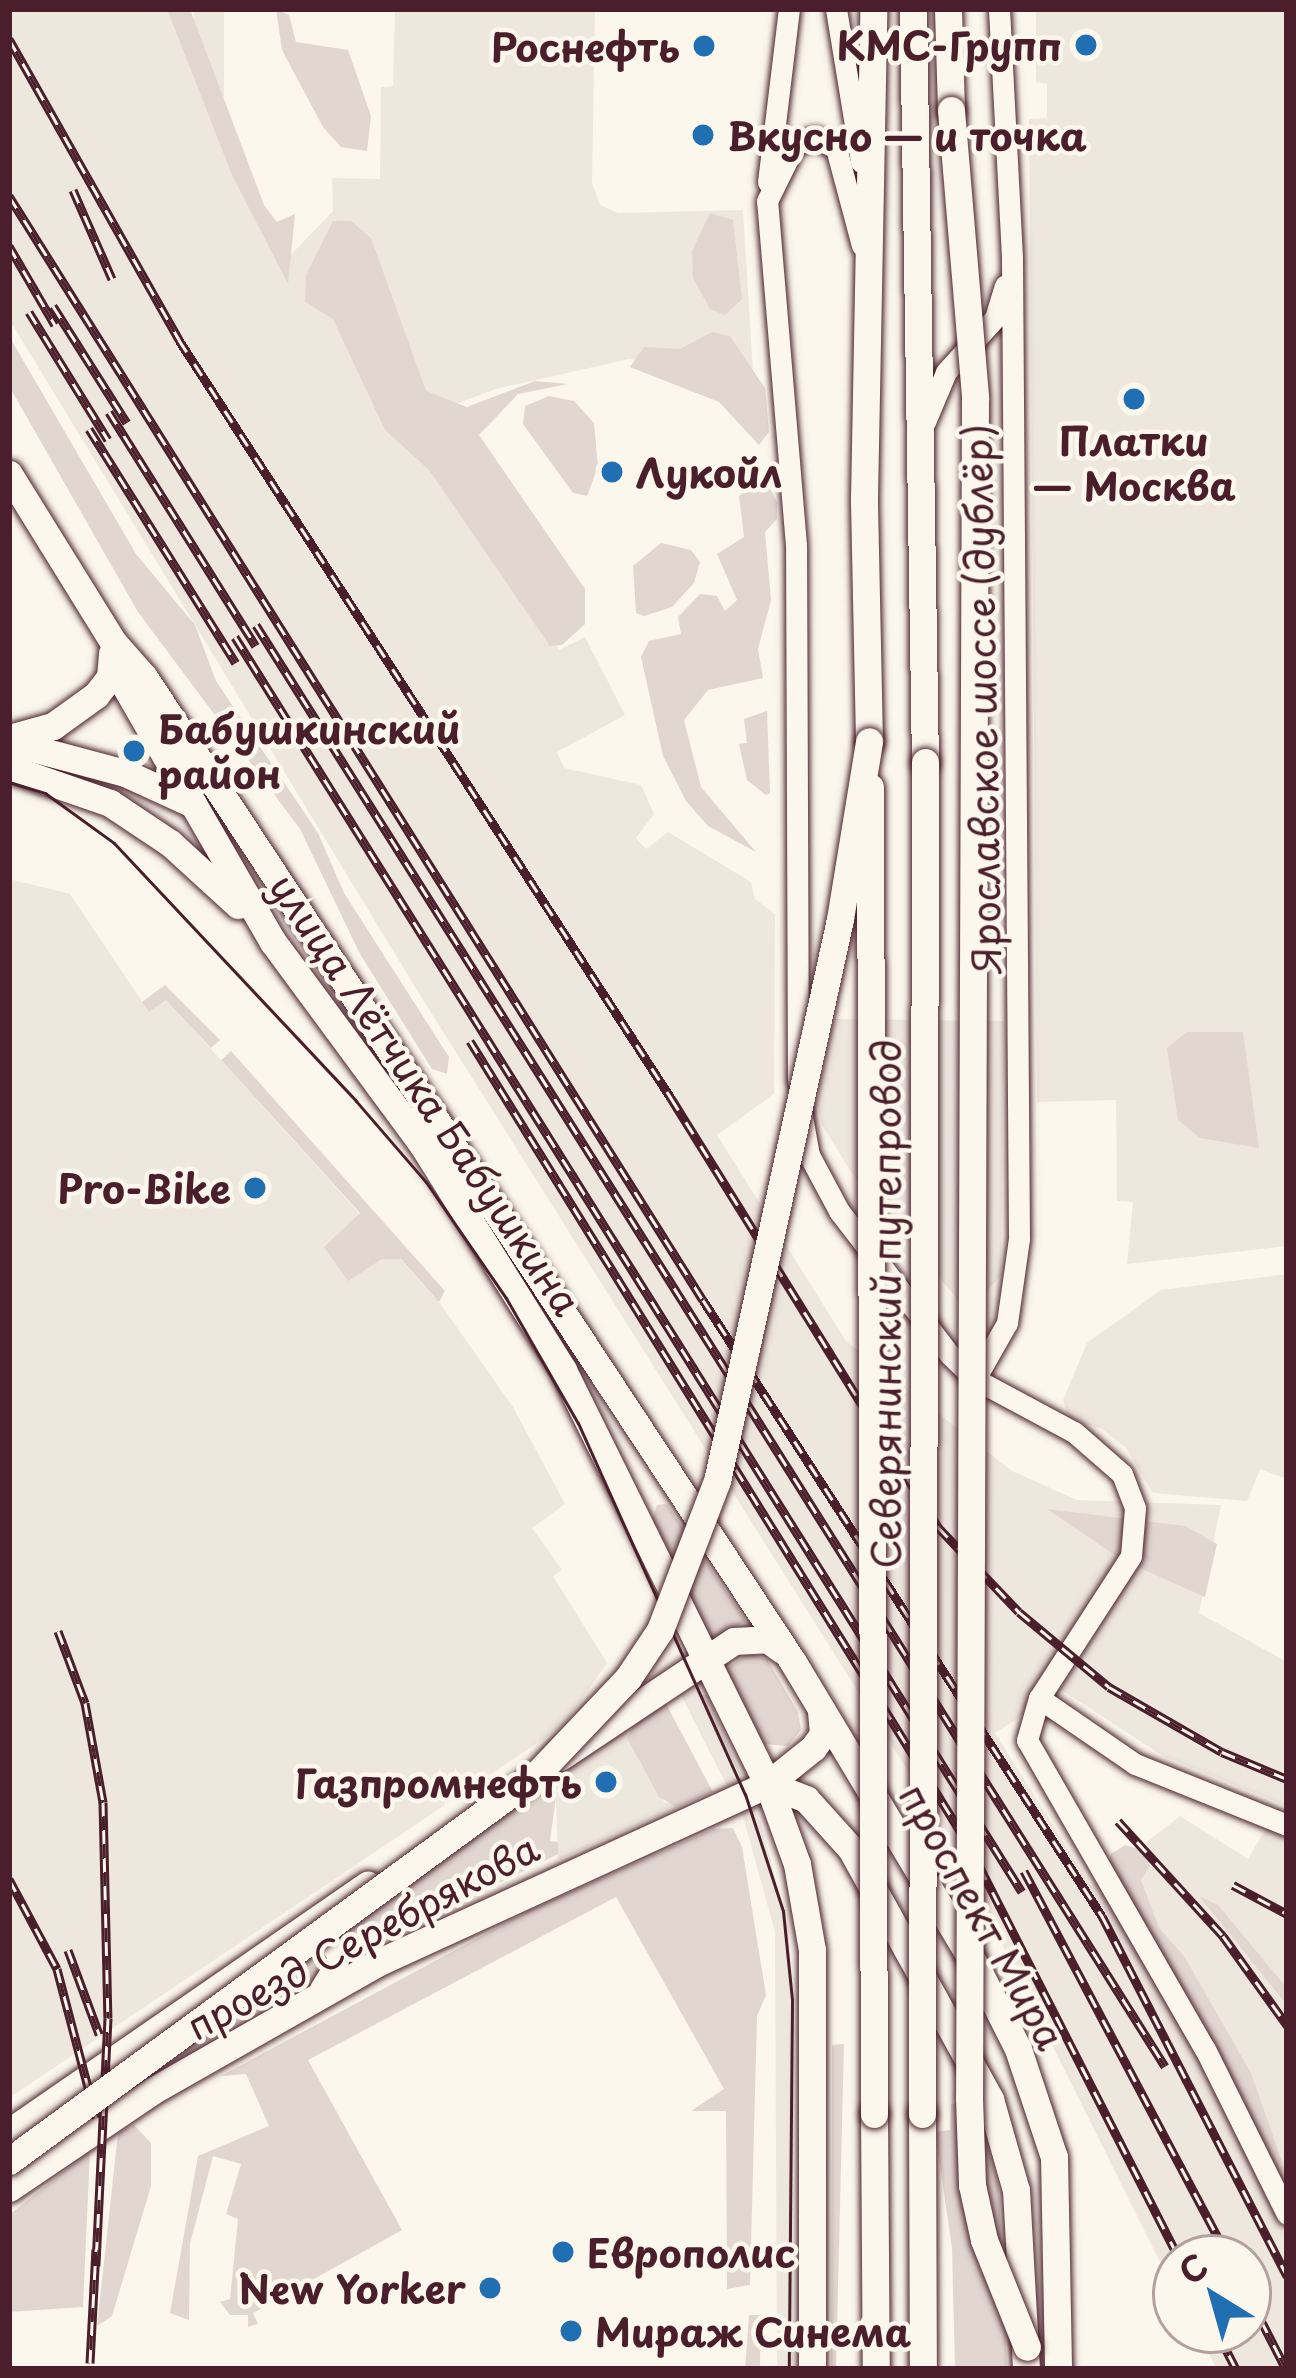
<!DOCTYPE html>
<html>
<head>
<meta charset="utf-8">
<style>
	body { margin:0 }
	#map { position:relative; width:1296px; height:2378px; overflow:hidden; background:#fbf7ec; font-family:"Playpen Sans",sans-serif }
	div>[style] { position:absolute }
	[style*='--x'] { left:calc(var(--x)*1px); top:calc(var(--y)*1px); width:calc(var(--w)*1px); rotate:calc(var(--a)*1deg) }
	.built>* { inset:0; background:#eee7de; transform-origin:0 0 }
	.green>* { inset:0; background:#e2d7d0 }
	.roads { filter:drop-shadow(0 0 3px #4a1f2b) drop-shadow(0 0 3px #4a1f2b) }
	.minor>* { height:21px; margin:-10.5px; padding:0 10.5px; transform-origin:10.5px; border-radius:10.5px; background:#fbf7ec }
	.major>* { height:27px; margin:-13.5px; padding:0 13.5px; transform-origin:13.5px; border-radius:13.5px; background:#fbf7ec }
	.tram>* { height:3px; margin:-1.5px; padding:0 1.5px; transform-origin:1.5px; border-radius:1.5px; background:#4a1f2b }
	.rail>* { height:9px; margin-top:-4.5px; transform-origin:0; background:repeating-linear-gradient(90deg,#fbf7ec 0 14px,#4a1f2b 0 28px); box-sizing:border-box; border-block:3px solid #4a1f2b }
	.bridges { filter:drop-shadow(0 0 3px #4a1f2b) drop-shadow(0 0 3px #4a1f2b) }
	.major-bridge>* { height:27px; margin:-13.5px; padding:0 13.5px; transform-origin:13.5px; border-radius:13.5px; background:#fbf7ec }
	.dots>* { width:33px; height:33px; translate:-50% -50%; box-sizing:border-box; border:6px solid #fbf7ec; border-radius:50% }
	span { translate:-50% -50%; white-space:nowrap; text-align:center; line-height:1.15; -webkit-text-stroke:9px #fbf7ec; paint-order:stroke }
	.poi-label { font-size:39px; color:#4a1f2b; font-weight:700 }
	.right { translate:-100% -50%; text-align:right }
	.left { translate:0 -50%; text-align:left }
	.street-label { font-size:39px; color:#4a1f2b }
	.frame { position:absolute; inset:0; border:12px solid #4a1f2b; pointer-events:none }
	.north { position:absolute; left:1152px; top:2234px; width:120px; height:120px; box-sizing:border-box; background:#fbf7ec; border:3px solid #b4a19f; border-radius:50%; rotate:323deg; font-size:33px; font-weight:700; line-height:48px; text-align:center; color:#4a1f2b }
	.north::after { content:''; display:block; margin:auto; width:42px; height:54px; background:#1f6fb2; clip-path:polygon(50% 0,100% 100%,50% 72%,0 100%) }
</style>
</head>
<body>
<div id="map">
	<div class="built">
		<div style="clip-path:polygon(9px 9px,183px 9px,280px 266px,333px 211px,332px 178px,380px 179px,381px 87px,393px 86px,395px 9px,595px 9px,592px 183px,600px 205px,618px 213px,743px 210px,753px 372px,629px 359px,496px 389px,437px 411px,559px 650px,585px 637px,625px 715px,557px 752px,564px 768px,641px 785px,654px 814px,636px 838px,646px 849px,668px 832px,751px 882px,755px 899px,775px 914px,774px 1094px,717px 1135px,846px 1341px,1012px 1471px,1077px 1500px,1221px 1505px,1199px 1613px,1287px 1662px,1287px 1806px,1163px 1756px,1062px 1690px,995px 1733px,1091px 1886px,1180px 1816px,1248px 1859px,1266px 1828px,1287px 1837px,1287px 2369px,1217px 2369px,1196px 2330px,1248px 2330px,1248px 2258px,1176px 2258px,1176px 2294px,944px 1828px,420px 995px,9px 319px)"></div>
		<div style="left:194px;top:9px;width:30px;height:220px"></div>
		<div style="clip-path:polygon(1036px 9px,1287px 9px,1287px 1246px,1127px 1264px,1133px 1202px,1117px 1201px,1116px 1100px,1037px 1102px,1029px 119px,1047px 118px,1047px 84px,1036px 82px)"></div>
		<div style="clip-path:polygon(9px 879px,70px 894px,149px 1012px,166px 999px,439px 1302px,513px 1407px,565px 1504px,532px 1528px,562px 1570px,553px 1576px,607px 1663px,564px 1725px,9px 2098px)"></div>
		<div style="clip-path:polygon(834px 1019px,1004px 1021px,1001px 1275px,969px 1313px,851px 1172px,822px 1125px,817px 1102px)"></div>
		<div style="clip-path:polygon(1287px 1274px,1287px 1479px,1260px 1469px,1247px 1501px,1153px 1493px,1126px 1448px,1101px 1428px,1069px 1421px,1063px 1400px,1087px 1343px,1161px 1290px)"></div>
		<div style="clip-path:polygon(696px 1687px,761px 1824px,789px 1930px,794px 2369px,777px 2369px,775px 1932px,744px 1820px,681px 1695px)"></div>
		<div style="clip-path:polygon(636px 1720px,627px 1733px,641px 1765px,664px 1802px,683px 1805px,558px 1860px,556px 1797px,540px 1783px)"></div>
	</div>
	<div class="green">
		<div style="clip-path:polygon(167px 9px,190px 9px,264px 205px,277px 222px,295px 214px,288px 284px,232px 175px)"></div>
		<div style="clip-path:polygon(276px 9px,289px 15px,296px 42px,348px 50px,371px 116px,367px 151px,341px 147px,323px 127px,282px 50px)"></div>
		<div style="clip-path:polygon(710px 213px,733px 220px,742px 299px,725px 315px,710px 309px,693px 278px,692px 251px)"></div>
		<div style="clip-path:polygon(333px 221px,351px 221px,371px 238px,426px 391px,467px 407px,535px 381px,568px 384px,518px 394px,479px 435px,585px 589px,585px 624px,562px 645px,550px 646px,429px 470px,385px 430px,333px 319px,305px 302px,306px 275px)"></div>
		<div style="clip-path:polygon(712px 332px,730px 336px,765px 388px,769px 432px,759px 445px,719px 402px,630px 367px,644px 347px,680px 349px)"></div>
		<div style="clip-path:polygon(9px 336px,136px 554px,195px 625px,216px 681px,318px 833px,344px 893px,449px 1057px,447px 1074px,432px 1069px,360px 954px,300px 829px,138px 612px,9px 386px)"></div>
		<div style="clip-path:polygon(549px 396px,574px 401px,594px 423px,598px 467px,587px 496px,573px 493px,523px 424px,525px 406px)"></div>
		<div style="clip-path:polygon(752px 486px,769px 487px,777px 502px,777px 519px,765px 532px,771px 600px,758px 649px,763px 678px,708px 690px,684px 720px,701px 787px,756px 852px,708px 826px,686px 801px,663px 756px,641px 657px,649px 641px,681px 634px,678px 617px,700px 594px,717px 596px,725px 611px,737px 600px,717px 554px,744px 537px,739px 496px)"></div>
		<div style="clip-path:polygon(661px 543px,691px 550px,700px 562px,694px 583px,672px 607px,644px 616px,636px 613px,633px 566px)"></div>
		<div style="clip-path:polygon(767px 711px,770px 793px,766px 795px,747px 780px,739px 744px,747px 743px,744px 719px)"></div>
		<div style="clip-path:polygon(165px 985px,220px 1040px,211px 1048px,166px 1000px,149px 1012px,142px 1002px)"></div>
		<div style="clip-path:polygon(1187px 1032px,1243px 1032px,1259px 1148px,1200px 1138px,1178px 1120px,1167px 1048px)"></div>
		<div style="clip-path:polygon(231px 1051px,445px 1291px,439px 1302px,401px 1259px,382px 1259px,348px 1281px,324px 1247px,360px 1213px,221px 1060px)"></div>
		<div style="clip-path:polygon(667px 1504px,746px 1621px,712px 1640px,652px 1521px,657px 1505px)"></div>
		<div style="clip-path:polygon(1047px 1509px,1185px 1526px,1217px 1544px,1205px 1597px,1122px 1560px)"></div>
		<div style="clip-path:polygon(748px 1653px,767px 1659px,798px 1712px,801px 1730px,788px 1746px,763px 1744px,726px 1669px)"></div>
		<div style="clip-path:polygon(699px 1694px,707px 1695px,741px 1775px,739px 1774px)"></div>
		<div style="clip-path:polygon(665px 1702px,713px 1792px,676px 1807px,659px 1797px,627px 1738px,636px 1720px)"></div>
		<div style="clip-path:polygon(540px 1783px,556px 1797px,550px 1841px,558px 1842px,558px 1854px,357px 1952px,342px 1930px)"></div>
		<div style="clip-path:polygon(713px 1829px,733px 1828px,742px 1847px,766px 1995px,757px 2016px,750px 2285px,727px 2289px,726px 2111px,691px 2111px,724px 2089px,616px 1897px,308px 2060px,402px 2230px,253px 2313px,258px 2324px,248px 2327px,248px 2315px,230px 2315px,220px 2302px,230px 2299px,238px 2219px,226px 2214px,241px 2164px,213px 2156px,190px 2244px,189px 2320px,170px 2313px,198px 2156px,269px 2126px,246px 2074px,221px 2076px,528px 1911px)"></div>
		<div style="clip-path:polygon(1125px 1845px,1142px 1850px,1150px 1865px,1141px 1880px,1159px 1928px,1184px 1956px,1251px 2073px,1287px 2176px,1287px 2212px,1244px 2101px,1107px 1871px,1111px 1854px)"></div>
		<div style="clip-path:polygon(1199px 1896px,1218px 1905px,1287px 1988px,1287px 2005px)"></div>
		<div style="clip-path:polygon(294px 1945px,328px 1951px,322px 1981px,119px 2094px)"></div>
		<div style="clip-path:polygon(844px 2044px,836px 2369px,831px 2369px,832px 2045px)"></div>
		<div style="clip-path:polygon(976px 2101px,999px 2189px,1007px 2369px,955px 2369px,952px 2248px,935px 2132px,950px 2130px,951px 2104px)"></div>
		<div style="clip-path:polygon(134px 2125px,151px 2143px,151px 2186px,112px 2316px,97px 2326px,118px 2133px)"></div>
		<div style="clip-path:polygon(90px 2151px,83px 2307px,9px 2312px,9px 2215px)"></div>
		<div style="clip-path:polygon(749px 2315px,761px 2315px,760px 2369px,745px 2369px)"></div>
	</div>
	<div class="roads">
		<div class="minor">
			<div style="--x:836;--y:9;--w:155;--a:80.7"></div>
			<div style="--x:768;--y:182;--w:174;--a:-83.1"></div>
			<div style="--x:925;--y:422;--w:54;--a:-67.2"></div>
			<div style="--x:946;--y:372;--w:73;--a:-47.8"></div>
			<div style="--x:995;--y:318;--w:34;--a:-73"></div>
			<div style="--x:798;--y:1080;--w:535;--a:-90.21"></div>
			<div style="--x:796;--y:545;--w:345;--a:-94.8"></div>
			<div style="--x:767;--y:201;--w:64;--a:-63.8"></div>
			<div style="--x:795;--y:144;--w:21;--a:-17"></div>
			<div style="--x:815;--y:138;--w:23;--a:25"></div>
			<div style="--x:836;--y:148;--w:101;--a:75.1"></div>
			<div style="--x:801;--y:1111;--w:45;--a:79.7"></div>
			<div style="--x:809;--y:1155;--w:64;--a:61.8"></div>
			<div style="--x:839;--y:1211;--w:182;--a:52.4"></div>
			<div style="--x:950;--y:1355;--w:35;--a:44"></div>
			<div style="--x:975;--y:1379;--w:112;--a:28.2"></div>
			<div style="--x:1074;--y:1432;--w:64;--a:41.2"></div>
			<div style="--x:1122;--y:1474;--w:36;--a:69"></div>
			<div style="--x:1135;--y:1508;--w:48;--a:94.8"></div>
			<div style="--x:1131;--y:1556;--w:169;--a:122.9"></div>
			<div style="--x:1039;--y:1698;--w:44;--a:105.9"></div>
			<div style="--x:1027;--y:1740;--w:357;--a:60.1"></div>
			<div style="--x:1205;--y:2049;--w:184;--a:63.6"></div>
			<div style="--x:975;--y:1379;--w:64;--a:-60.3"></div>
			<div style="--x:1007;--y:1323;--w:85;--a:-81.9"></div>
			<div style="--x:1019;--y:1239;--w:982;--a:-90.41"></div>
			<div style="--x:1012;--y:257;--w:248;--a:-93"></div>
			<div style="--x:1039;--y:1698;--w:116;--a:34.5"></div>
			<div style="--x:1135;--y:1764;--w:164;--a:21.9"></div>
			<div style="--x:307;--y:1933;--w:20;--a:15"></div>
			<div style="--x:326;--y:1938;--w:24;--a:57"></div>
			<div style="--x:339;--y:1958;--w:36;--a:122"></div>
		</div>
		<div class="major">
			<div style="--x:913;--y:9;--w:753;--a:89.09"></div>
			<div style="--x:948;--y:9;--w:101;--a:88.3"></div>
			<div style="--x:9;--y:474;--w:198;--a:58.2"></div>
			<div style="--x:113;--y:642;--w:47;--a:48.5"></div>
			<div style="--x:144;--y:677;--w:1180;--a:56.62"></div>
			<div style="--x:793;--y:1662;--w:362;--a:59"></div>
			<div style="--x:979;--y:1972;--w:86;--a:63.1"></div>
			<div style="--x:1018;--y:2049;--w:114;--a:71.6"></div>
			<div style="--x:1054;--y:2157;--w:212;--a:88.9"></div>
			<div style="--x:116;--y:652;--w:35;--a:75"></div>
			<div style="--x:125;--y:686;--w:296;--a:60"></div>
			<div style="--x:273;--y:942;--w:251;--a:53.6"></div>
			<div style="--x:422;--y:1144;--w:266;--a:58"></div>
			<div style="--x:563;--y:1370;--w:462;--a:63.7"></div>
			<div style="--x:768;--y:1784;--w:85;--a:70.1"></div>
			<div style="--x:797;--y:1864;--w:87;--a:80.1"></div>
			<div style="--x:812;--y:1950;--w:419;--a:90"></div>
			<div style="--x:9;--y:738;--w:46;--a:-15.3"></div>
			<div style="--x:53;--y:726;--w:53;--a:-35.8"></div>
			<div style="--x:96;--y:695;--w:23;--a:-52"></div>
			<div style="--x:110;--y:677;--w:24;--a:-85"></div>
			<div style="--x:869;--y:741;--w:243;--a:-91.2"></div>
			<div style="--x:864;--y:498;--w:489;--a:-88.9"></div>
			<div style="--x:9;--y:742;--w:120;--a:15"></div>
			<div style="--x:125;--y:773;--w:75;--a:24.5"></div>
			<div style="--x:9;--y:768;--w:107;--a:19.1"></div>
			<div style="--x:110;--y:803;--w:72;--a:33.7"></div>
			<div style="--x:170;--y:843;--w:92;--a:42.4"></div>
			<div style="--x:560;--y:1757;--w:209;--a:-33.7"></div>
			<div style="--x:734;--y:1641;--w:33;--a:-3"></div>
			<div style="--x:767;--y:1639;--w:19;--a:36"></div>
			<div style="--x:768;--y:1784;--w:41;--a:21.5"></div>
			<div style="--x:806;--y:1799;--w:67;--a:48"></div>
			<div style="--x:851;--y:1849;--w:286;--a:60.9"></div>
			<div style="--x:990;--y:2099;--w:95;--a:74.1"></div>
			<div style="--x:1016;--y:2190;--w:179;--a:86.8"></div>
			<div style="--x:874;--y:2114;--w:255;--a:89.6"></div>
			<div style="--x:922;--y:2114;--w:255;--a:89.8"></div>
			<div style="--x:9;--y:2132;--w:436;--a:-34.6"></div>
			<div style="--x:9;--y:2188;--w:173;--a:-34.1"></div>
			<div style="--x:152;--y:2091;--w:259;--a:-29.6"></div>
			<div style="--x:377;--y:1963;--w:430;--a:-24.6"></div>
			<div style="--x:768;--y:1784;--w:58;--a:-38.7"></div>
			<div style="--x:813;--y:1748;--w:17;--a:-54"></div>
			<div style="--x:823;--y:1734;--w:24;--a:-95"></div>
		</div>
	</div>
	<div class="tram">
		<div style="--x:9;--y:782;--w:38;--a:17"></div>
		<div style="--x:45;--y:793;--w:85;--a:35.9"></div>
		<div style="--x:114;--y:843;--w:354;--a:46.8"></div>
		<div style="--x:356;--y:1101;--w:107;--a:49.2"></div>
		<div style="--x:426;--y:1182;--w:141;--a:55.4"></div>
		<div style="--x:506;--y:1298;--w:144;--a:60.1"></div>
		<div style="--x:578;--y:1423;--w:407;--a:65.8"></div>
		<div style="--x:745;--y:1794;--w:123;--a:72"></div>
		<div style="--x:783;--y:1911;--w:88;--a:84.2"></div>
		<div style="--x:792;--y:1999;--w:370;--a:90.5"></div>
	</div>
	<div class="rail">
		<div style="--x:9;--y:39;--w:346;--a:60.5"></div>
		<div style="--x:179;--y:340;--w:904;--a:57.01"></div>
		<div style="--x:671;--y:1098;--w:505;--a:58.1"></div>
		<div style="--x:938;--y:1527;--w:117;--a:46.4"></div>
		<div style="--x:1019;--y:1612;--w:117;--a:39.8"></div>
		<div style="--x:1109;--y:1687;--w:130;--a:29.9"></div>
		<div style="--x:1222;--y:1752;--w:70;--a:22.6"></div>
		<div style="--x:73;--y:190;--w:97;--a:66.3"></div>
		<div style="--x:9;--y:196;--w:1304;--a:57.85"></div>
		<div style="--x:703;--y:1300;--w:734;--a:57.07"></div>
		<div style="--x:1102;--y:1916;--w:405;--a:62.8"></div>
		<div style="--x:9;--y:246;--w:91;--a:59.8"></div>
		<div style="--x:53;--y:306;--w:138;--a:57.7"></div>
		<div style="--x:29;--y:312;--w:150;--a:58.3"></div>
		<div style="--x:109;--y:412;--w:276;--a:57.9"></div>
		<div style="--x:89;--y:429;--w:276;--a:57.9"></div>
		<div style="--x:256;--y:625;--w:1704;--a:57.76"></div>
		<div style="--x:235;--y:637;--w:1481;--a:57.91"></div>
		<div style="--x:470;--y:1041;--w:943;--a:58.18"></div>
		<div style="--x:967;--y:1842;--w:467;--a:63"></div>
		<div style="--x:58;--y:1631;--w:77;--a:69.4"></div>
		<div style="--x:85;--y:1703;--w:101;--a:79.7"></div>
		<div style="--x:103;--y:1802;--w:216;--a:88.7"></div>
		<div style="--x:108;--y:2018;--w:248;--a:92.8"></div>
		<div style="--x:1118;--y:1821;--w:156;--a:47.6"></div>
		<div style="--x:1223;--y:1936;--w:110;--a:54.3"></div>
		<div style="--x:1024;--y:1871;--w:438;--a:62.1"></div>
		<div style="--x:9;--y:1879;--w:102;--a:61.9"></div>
		<div style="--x:57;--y:1969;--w:154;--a:75.3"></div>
		<div style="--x:1233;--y:1885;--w:61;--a:28.2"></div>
		<div style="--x:68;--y:1950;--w:90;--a:69.7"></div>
		<div style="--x:1248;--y:2295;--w:83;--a:62.8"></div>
		<div style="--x:1216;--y:2330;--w:44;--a:62.9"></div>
		<div style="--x:90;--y:2363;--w:114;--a:-87"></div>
	</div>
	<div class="bridges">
		<div class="major-bridge">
			<div style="--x:951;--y:110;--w:288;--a:85.2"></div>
			<div style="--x:975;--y:397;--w:1701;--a:90.2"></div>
			<div style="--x:969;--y:2098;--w:87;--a:88"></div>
			<div style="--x:972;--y:2185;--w:56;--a:77.7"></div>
			<div style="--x:984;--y:2240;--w:115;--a:68.1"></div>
			<div style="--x:870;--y:787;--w:1327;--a:89.83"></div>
			<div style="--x:922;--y:2114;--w:1352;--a:-89.87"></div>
			<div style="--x:9;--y:2161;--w:653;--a:-36.22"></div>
			<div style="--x:536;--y:1775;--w:134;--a:-46.5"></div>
			<div style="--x:628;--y:1678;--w:58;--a:-56.3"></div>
			<div style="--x:660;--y:1630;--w:160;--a:-69.1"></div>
			<div style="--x:717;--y:1481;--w:575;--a:-77.65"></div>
			<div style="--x:840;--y:919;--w:180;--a:-80.7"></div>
		</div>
	</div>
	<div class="dots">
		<div style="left:1086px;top:45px;background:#1f6fb2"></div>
		<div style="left:704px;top:46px;background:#1f6fb2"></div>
		<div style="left:703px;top:135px;background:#1f6fb2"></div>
		<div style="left:1134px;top:399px;background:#1f6fb2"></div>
		<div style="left:612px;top:472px;background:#1f6fb2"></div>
		<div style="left:134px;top:751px;background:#1f6fb2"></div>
		<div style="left:255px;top:1188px;background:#1f6fb2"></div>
		<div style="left:606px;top:1782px;background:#1f6fb2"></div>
		<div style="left:563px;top:2252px;background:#1f6fb2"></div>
		<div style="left:490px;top:2288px;background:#1f6fb2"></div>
		<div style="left:571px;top:2331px;background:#1f6fb2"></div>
	</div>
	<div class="poi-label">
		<span class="right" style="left:1062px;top:45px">КМС-Групп</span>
		<span class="right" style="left:680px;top:46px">Роснефть</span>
		<span class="left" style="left:727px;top:135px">Вкусно — и точка</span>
		<span style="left:1134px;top:463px">Платки<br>— Москва</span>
		<span class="left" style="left:636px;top:472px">Лукойл</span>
		<span class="left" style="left:158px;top:751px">Бабушкинский<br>район</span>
		<span class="right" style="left:231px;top:1188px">Pro-Bike</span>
		<span class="right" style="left:582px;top:1782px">Газпромнефть</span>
		<span class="left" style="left:587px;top:2252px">Европолис</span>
		<span class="right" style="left:466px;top:2288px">New Yorker</span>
		<span class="left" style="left:595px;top:2331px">Мираж Синема</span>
	</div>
	<div class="street-label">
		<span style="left:981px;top:699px;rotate:-91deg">Ярославское шоссе (дублёр)</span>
		<span style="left:426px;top:1094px;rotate:56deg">улица Лётчика Бабушкина</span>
		<span style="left:885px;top:1304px;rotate:-90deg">Северянинский путепровод</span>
		<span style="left:983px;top:1916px;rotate:61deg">проспект Мира</span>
		<span style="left:362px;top:1936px;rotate:-28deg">проезд Серебрякова</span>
	</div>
	<div class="frame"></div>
	<div class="north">С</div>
</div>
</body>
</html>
